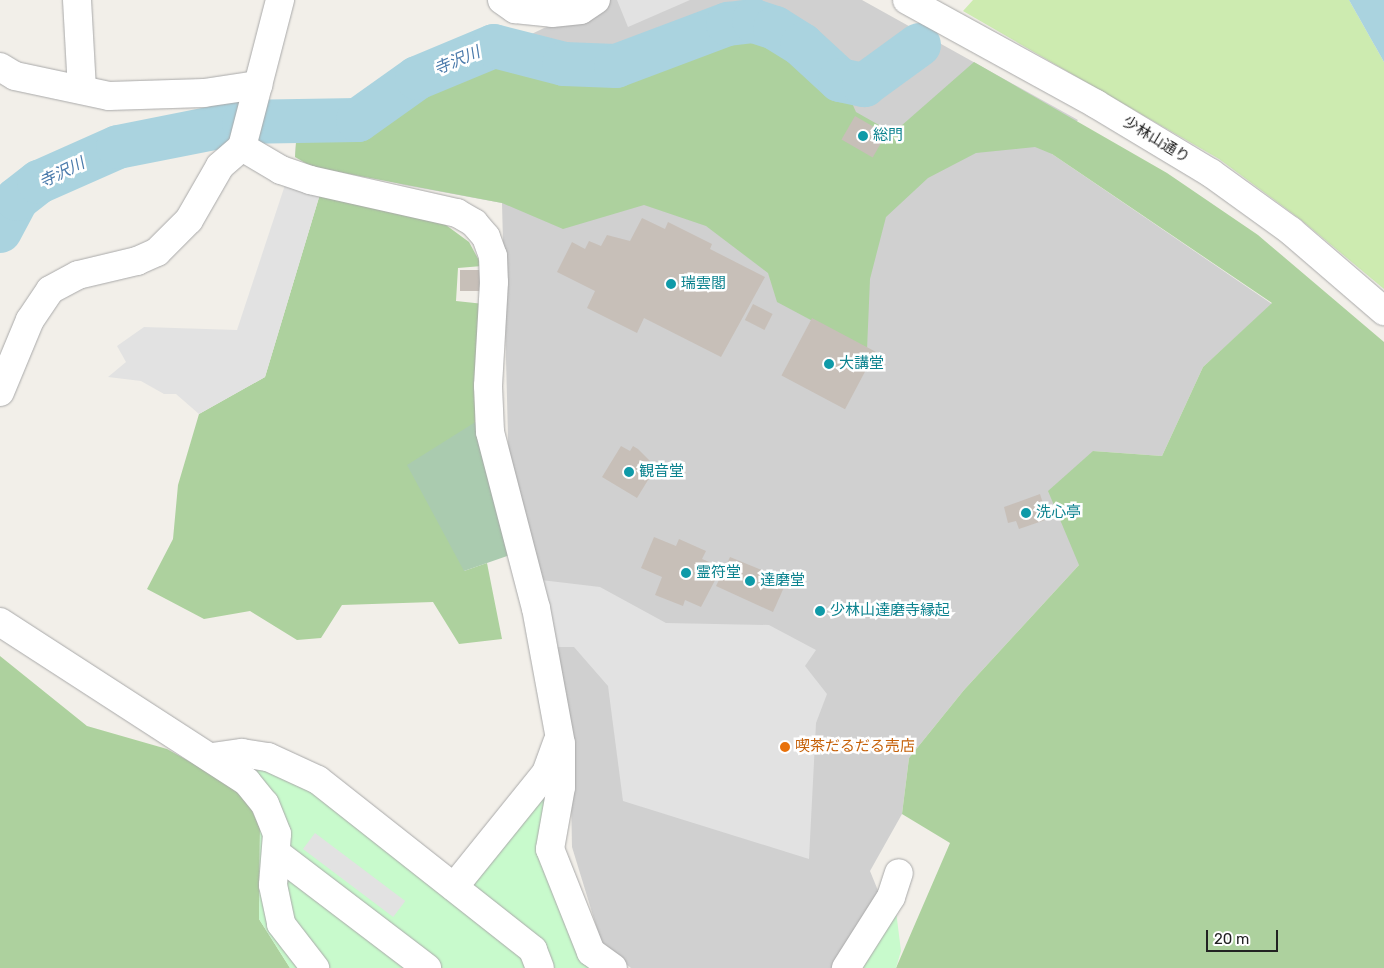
<!DOCTYPE html>
<html>
<head>
<meta charset="utf-8">
<style>
	body { margin:0 }
	#map { position:relative; width:1384px; height:968px; overflow:hidden; background:#f2efe9; font-family:Rubik,"Noto Sans JP",sans-serif }
	div>[style] { position:absolute }
	[style*='--x'] { left:calc(var(--x)*1px); top:calc(var(--y)*1px); width:calc(var(--w)*1px); rotate:calc(var(--a)*1deg) }
	.religious>* { inset:0; background:#d0d0d0 }
	.grass>* { inset:0; background:#cdebb0 }
	.forest>* { inset:0; background:#add19e }
	.cemetery>* { inset:0; background:#aacbaf }
	.park>* { inset:0; background:#c8facc }
	.parking>* { inset:0; background:#e2e2e2; transform-origin:0 0 }
	.water>* { inset:0; background:#aad3df }
	.river>* { height:44px; margin:-22px; padding:0 22px; transform-origin:22px; border-radius:22px; background:#aad3df }
	.building>* { inset:0; background:#c7bfb8; transform-origin:0 0 }
	.roads { filter:drop-shadow(0 0 1px #a9a9a9) drop-shadow(0 0 1px #a9a9a9) }
	.minor>* { height:28px; margin:-14px; padding:0 14px; transform-origin:14px; border-radius:14px; background:#fff }
	.dots>* { width:14px; height:14px; translate:-50% -50%; box-sizing:border-box; border:2px solid #fff; border-radius:50% }
	span { translate:-50% -50%; white-space:nowrap; text-align:center; line-height:1.15; -webkit-text-stroke:5px #fff; paint-order:stroke }
	.culture-label { font-size:15px; color:#0d838f }
	.left { translate:0 -50%; text-align:left }
	.street-label { font-size:15px; color:#222 }
	.food-label { font-size:15px; color:#c56008 }
	.water-label { font-size:16px; color:#4a7aab; font-style:italic }
	.scale { position:absolute; left:1206px; top:930px; width:72px; height:22px; box-sizing:border-box; border:2px solid #222; border-top:0; padding-left:6px; font-size:15px; line-height:18px; white-space:nowrap; color:#222; -webkit-text-stroke:4px #fff; paint-order:stroke }
</style>
</head>
<body>
<div id="map">
	<div class="religious">
		<div style="clip-path:polygon(607px 0,862px 0,1078px 120px,1052px 154px,1272px 304px,1203px 367px,1162px 456px,1093px 451px,1079px 565px,964px 690px,909px 758px,902px 814px,870px 871px,879px 893px,831px 968px,631px 968px,602px 945px,572px 847px,570px 747px,509px 476px,502px 203px,404px 185px,295px 157px,297px 128px,352px 132px,365px 127px,420px 90px,470px 64px,544px 28px,583px 18px)"></div>
	</div>
	<div class="grass">
		<div style="clip-path:polygon(973px 0,1349px 0,1384px 62px,1384px 289px,1300px 219px,1219px 159px,963px 11px)"></div>
	</div>
	<div class="forest">
		<div style="clip-path:polygon(725px 32px,767px 32px,783px 42px,814px 72px,848px 94px,856px 112px,893px 133px,974px 62px,1167px 173px,1258px 235px,1384px 342px,1384px 968px,896px 968px,950px 843px,902px 814px,909px 758px,964px 690px,1079px 565px,1048px 491px,1093px 451px,1162px 456px,1203px 367px,1272px 303px,1052px 154px,1035px 147px,976px 153px,928px 178px,886px 217px,870px 279px,867px 350px,777px 302px,768px 273px,706px 226px,644px 205px,563px 229px,502px 203px,312px 167px,295px 157px,297px 128px,352px 132px,365px 127px,420px 90px,470px 64px,494px 61px,580px 80px)"></div>
		<div style="clip-path:polygon(320px 194px,435px 217px,469px 242px,482px 266px,458px 268px,456px 301px,484px 304px,464px 571px,487px 563px,502px 639px,459px 644px,433px 602px,342px 605px,321px 638px,297px 640px,250px 611px,204px 619px,147px 589px,173px 539px,178px 485px,199px 414px,265px 377px)"></div>
		<div style="clip-path:polygon(0 656px,87px 726px,167px 749px,232px 785px,249px 804px,260px 828px,259px 919px,290px 968px,0 968px)"></div>
	</div>
	<div class="cemetery">
		<div style="clip-path:polygon(477px 421px,519px 552px,464px 571px,407px 465px)"></div>
	</div>
	<div class="park">
		<div style="clip-path:polygon(242px 762px,313px 788px,456px 901px,553px 777px,544px 850px,599px 968px,290px 968px,259px 919px,260px 828px,249px 804px)"></div>
		<div style="clip-path:polygon(895px 903px,901px 951px,896px 968px,855px 968px)"></div>
	</div>
	<div class="parking">
		<div style="clip-path:polygon(617px 0,690px 0,628px 27px)"></div>
		<div style="clip-path:polygon(285px 185px,320px 194px,265px 377px,199px 414px,176px 394px,164px 394px,141px 381px,108px 377px,126px 362px,117px 346px,144px 327px,237px 330px)"></div>
		<div style="clip-path:polygon(541px 580px,600px 587px,666px 623px,769px 625px,816px 650px,805px 666px,827px 694px,816px 723px,809px 859px,623px 801px,608px 686px,574px 647px,549px 647px)"></div>
		<div style="left:315px;top:833px;width:113px;height:20px;rotate:37deg"></div>
	</div>
	<div class="water">
		<div style="clip-path:polygon(1349px 0,1384px 0,1384px 62px)"></div>
	</div>
	<div class="river">
		<div style="--x:0;--y:231;--w:36;--a:-62"></div>
		<div style="--x:17;--y:199;--w:28;--a:-38"></div>
		<div style="--x:39;--y:182;--w:86;--a:-23.9"></div>
		<div style="--x:118;--y:147;--w:128;--a:-11.2"></div>
		<div style="--x:244;--y:122;--w:114;--a:-1"></div>
		<div style="--x:358;--y:120;--w:72;--a:-35.4"></div>
		<div style="--x:417;--y:78;--w:83;--a:-22.6"></div>
		<div style="--x:494;--y:46;--w:72;--a:14.4"></div>
		<div style="--x:564;--y:64;--w:52;--a:2.2"></div>
		<div style="--x:616;--y:66;--w:120;--a:-20.6"></div>
		<div style="--x:728;--y:24;--w:26;--a:-7"></div>
		<div style="--x:754;--y:21;--w:22;--a:18"></div>
		<div style="--x:775;--y:28;--w:32;--a:32"></div>
		<div style="--x:802;--y:45;--w:52;--a:42.6"></div>
		<div style="--x:840;--y:80;--w:25;--a:12"></div>
		<div style="--x:864;--y:85;--w:68;--a:-36"></div>
	</div>
	<div class="building">
		<div style="left:855px;top:116px;width:36px;height:27px;rotate:30deg"></div>
		<div style="clip-path:polygon(642px 218px,665px 229px,668px 222px,712px 244px,710px 249px,765px 277px,721px 357px,644px 318px,637px 333px,587px 308px,595px 291px,557px 272px,572px 242px,585px 249px,589px 241px,601px 246px,607px 235px,630px 241px)"></div>
		<div style="left:460px;top:270px;width:22px;height:21px"></div>
		<div style="left:753px;top:304px;width:22px;height:18px;rotate:27deg"></div>
		<div style="left:812px;top:318px;width:72px;height:65px;rotate:28deg"></div>
		<div style="clip-path:polygon(621px 446px,630px 451px,633px 446px,638px 449px,656px 467px,637px 498px,602px 477px)"></div>
		<div style="clip-path:polygon(1040px 494px,1048px 519px,1019px 529px,1016px 521px,1008px 523px,1004px 507px)"></div>
		<div style="clip-path:polygon(654px 537px,676px 546px,679px 539px,706px 551px,702px 559px,722px 567px,701px 607px,685px 600px,683px 606px,655px 595px,662px 577px,641px 568px)"></div>
		<div style="clip-path:polygon(730px 557px,779px 577px,785px 585px,773px 612px,716px 586px)"></div>
	</div>
	<div class="roads">
		<div class="minor">
			<div style="--x:77;--y:0;--w:90;--a:86.8"></div>
			<div style="--x:502;--y:0;--w:16;--a:35"></div>
			<div style="--x:515;--y:9;--w:37;--a:6"></div>
			<div style="--x:552;--y:13;--w:29;--a:-6"></div>
			<div style="--x:581;--y:10;--w:18;--a:-34"></div>
			<div style="--x:907;--y:0;--w:216;--a:28.8"></div>
			<div style="--x:1096;--y:104;--w:134;--a:31"></div>
			<div style="--x:1211;--y:173;--w:99;--a:35.9"></div>
			<div style="--x:1291;--y:231;--w:123;--a:40.7"></div>
			<div style="--x:0;--y:67;--w:17;--a:31"></div>
			<div style="--x:15;--y:76;--w:96;--a:12"></div>
			<div style="--x:109;--y:96;--w:95;--a:-1.8"></div>
			<div style="--x:204;--y:93;--w:55;--a:-8.4"></div>
			<div style="--x:242;--y:147;--w:45;--a:30.5"></div>
			<div style="--x:281;--y:170;--w:31;--a:19"></div>
			<div style="--x:310;--y:180;--w:151;--a:12.7"></div>
			<div style="--x:457;--y:213;--w:20;--a:30"></div>
			<div style="--x:474;--y:223;--w:18;--a:49"></div>
			<div style="--x:486;--y:237;--w:20;--a:70"></div>
			<div style="--x:493;--y:256;--w:26;--a:88"></div>
			<div style="--x:494;--y:282;--w:104;--a:93.3"></div>
			<div style="--x:488;--y:386;--w:46;--a:87.5"></div>
			<div style="--x:490;--y:432;--w:182;--a:75.4"></div>
			<div style="--x:536;--y:608;--w:138;--a:79.6"></div>
			<div style="--x:561;--y:744;--w:43;--a:90"></div>
			<div style="--x:561;--y:787;--w:63;--a:100.1"></div>
			<div style="--x:550;--y:849;--w:111;--a:68.3"></div>
			<div style="--x:591;--y:952;--w:27;--a:36"></div>
			<div style="--x:0;--y:392;--w:78;--a:-67.4"></div>
			<div style="--x:30;--y:320;--w:36;--a:-56"></div>
			<div style="--x:50;--y:290;--w:32;--a:-28"></div>
			<div style="--x:78;--y:275;--w:61;--a:-13.3"></div>
			<div style="--x:137;--y:261;--w:22;--a:-24"></div>
			<div style="--x:157;--y:252;--w:45;--a:-45"></div>
			<div style="--x:189;--y:220;--w:62;--a:-60.1"></div>
			<div style="--x:220;--y:166;--w:29;--a:-41"></div>
			<div style="--x:242;--y:147;--w:152;--a:-75.5"></div>
			<div style="--x:0;--y:622;--w:294;--a:32.9"></div>
			<div style="--x:247;--y:782;--w:28;--a:51"></div>
			<div style="--x:265;--y:804;--w:32;--a:68"></div>
			<div style="--x:277;--y:834;--w:51;--a:94.5"></div>
			<div style="--x:273;--y:885;--w:40;--a:78"></div>
			<div style="--x:281;--y:924;--w:56;--a:52.3"></div>
			<div style="--x:212;--y:757;--w:30;--a:-8"></div>
			<div style="--x:242;--y:753;--w:26;--a:9"></div>
			<div style="--x:268;--y:757;--w:55;--a:24.7"></div>
			<div style="--x:318;--y:780;--w:274;--a:38.3"></div>
			<div style="--x:533;--y:950;--w:19;--a:69"></div>
			<div style="--x:276;--y:853;--w:190;--a:37.3"></div>
			<div style="--x:454;--y:887;--w:146;--a:-51.1"></div>
			<div style="--x:546;--y:773;--w:32;--a:-70"></div>
			<div style="--x:846;--y:968;--w:84;--a:-57.6"></div>
			<div style="--x:891;--y:897;--w:25;--a:-72"></div>
		</div>
	</div>
	<div class="dots">
		<div style="left:863px;top:136px;background:#0f9aa8"></div>
		<div style="left:671px;top:284px;background:#0f9aa8"></div>
		<div style="left:829px;top:364px;background:#0f9aa8"></div>
		<div style="left:629px;top:472px;background:#0f9aa8"></div>
		<div style="left:1026px;top:513px;background:#0f9aa8"></div>
		<div style="left:686px;top:573px;background:#0f9aa8"></div>
		<div style="left:750px;top:581px;background:#0f9aa8"></div>
		<div style="left:820px;top:611px;background:#0f9aa8"></div>
		<div style="left:785px;top:747px;background:#e8710a"></div>
	</div>
	<div class="culture-label">
		<span class="left" style="left:873px;top:136px">総門</span>
		<span class="left" style="left:681px;top:284px">瑞雲閣</span>
		<span class="left" style="left:839px;top:364px">大講堂</span>
		<span class="left" style="left:639px;top:472px">観音堂</span>
		<span class="left" style="left:1036px;top:513px">洗心亭</span>
		<span class="left" style="left:696px;top:573px">霊符堂</span>
		<span class="left" style="left:760px;top:581px">達磨堂</span>
		<span class="left" style="left:830px;top:611px">少林山達磨寺縁起</span>
	</div>
	<div class="street-label">
		<span style="left:1156px;top:140px;rotate:31deg">少林山通り</span>
	</div>
	<div class="food-label">
		<span class="left" style="left:795px;top:747px">喫茶だるだる売店</span>
	</div>
	<div class="water-label">
		<span style="left:457px;top:61px;rotate:-23deg">寺沢川</span>
		<span style="left:62px;top:173px;rotate:-26deg">寺沢川</span>
	</div>
	<div class="scale">20 m</div>
</div>
</body>
</html>
